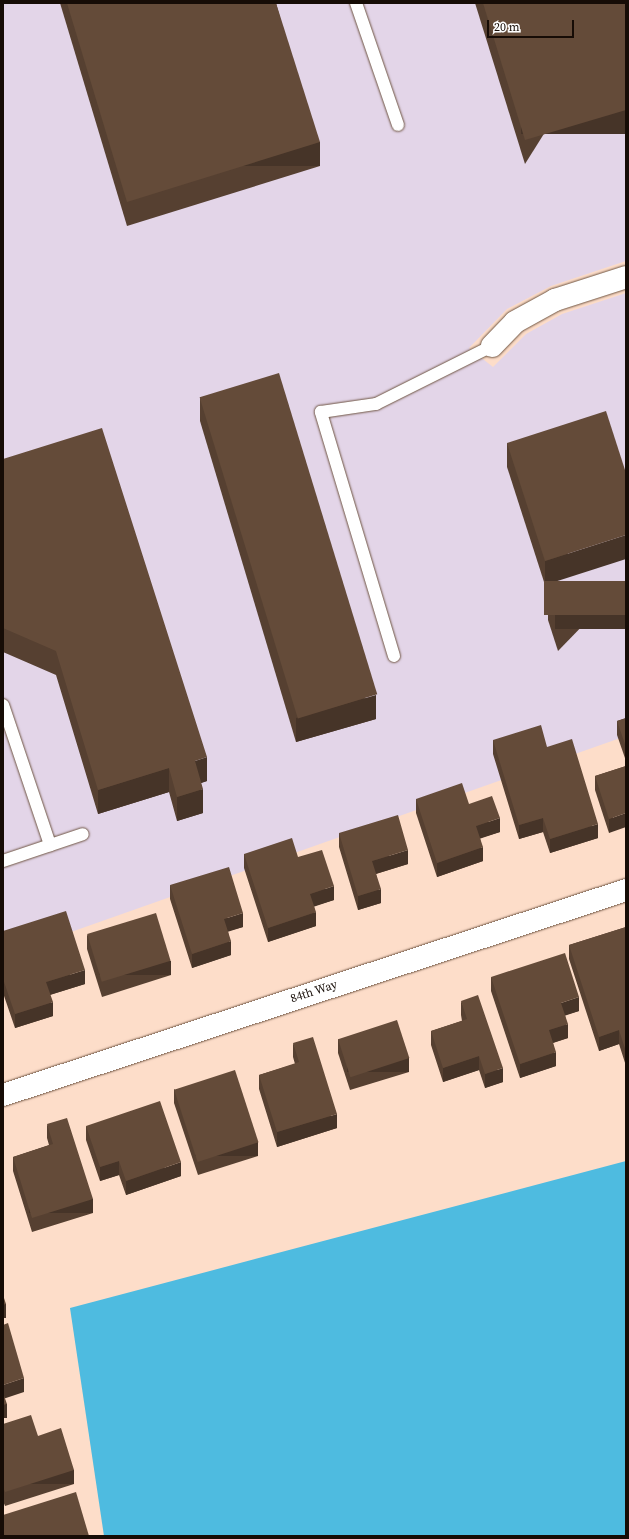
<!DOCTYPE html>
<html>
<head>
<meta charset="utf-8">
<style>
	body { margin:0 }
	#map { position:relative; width:629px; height:1539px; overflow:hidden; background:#fdddc9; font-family:"Source Serif 4",serif }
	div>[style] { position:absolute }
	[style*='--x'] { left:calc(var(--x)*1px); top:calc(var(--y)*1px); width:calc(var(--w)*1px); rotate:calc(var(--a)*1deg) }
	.industrial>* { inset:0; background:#e3d5e8 }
	.water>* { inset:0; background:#4ebbe0 }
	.roads { filter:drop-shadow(0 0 1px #6f5543) drop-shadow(0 0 1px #6f5543) }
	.lane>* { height:12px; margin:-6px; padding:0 6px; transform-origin:6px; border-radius:6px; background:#fff }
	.street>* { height:22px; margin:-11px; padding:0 11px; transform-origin:11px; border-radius:11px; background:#fff }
	.wall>* { inset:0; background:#564031 }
	.shaded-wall>* { inset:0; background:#463428; transform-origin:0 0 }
	.building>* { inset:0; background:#644b39; transform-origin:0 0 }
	span { translate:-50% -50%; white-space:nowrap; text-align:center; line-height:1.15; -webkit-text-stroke:4px #fff; paint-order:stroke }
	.street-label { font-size:12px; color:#160c06 }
	.frame { position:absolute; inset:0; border:4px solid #160c06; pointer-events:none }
	.scale { position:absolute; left:487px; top:20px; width:87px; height:18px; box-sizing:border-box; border:2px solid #160c06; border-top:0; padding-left:5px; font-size:12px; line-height:14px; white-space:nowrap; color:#160c06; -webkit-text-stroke:3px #fff; paint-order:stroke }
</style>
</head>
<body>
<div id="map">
	<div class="industrial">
		<div style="clip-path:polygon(3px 3px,626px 3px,626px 261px,551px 286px,507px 309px,469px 348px,493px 367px,526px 334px,562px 314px,626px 293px,626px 736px,3px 956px)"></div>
	</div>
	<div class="water">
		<div style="clip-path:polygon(626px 1161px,626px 1536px,104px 1536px,70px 1308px)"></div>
	</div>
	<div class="roads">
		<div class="lane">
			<div style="--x:356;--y:3;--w:129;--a:71"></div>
			<div style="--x:394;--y:656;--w:255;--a:-106.7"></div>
			<div style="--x:321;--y:412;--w:56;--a:-8.3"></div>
			<div style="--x:376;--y:404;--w:130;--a:-26.6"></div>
			<div style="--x:3;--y:705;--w:148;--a:71.4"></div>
			<div style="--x:3;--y:861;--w:84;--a:-18.6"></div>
		</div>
		<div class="street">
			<div style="--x:492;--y:346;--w:33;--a:-46"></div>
			<div style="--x:515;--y:322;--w:46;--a:-28.8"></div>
			<div style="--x:555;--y:300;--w:75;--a:-17.9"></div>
			<div style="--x:3;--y:1095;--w:656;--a:-18.21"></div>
		</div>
	</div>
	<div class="wall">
		<div style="clip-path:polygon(60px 3px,276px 3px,320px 166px,127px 226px)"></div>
		<div style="clip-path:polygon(475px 3px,626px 3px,525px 164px)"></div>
		<div style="clip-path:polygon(200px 397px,376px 719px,296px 742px,200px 421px)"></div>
		<div style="clip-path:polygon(507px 443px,626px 473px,545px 585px,507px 467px)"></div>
		<div style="clip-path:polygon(3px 459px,207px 781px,201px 783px,203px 813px,177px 821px,169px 792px,98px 814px,56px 675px,3px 652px)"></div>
		<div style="clip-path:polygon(626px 581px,558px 651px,548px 620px,548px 606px)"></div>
		<div style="clip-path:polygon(626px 718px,626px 761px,617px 735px,617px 721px)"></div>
		<div style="clip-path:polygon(493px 740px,547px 747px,598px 838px,550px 853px,543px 832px,519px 839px,493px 754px)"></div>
		<div style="clip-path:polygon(626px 766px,609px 833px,595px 790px,595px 776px)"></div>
		<div style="clip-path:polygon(416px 799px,469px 804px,500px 832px,480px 838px,483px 861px,437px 877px,416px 813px)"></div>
		<div style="clip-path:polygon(339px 833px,408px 864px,376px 874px,381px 903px,358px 910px,339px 847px)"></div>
		<div style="clip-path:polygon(244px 854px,298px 857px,334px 900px,314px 906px,316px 926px,268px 942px,244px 868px)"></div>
		<div style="clip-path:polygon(170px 885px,243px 927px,228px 931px,231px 955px,192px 968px,170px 899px)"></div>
		<div style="clip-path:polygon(626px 927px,626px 1066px,619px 1044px,599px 1051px,569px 959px,569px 945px)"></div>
		<div style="clip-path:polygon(3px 931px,85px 984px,50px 995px,53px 1016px,15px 1028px,3px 993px)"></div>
		<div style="clip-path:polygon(87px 935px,171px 975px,102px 997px,87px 949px)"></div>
		<div style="clip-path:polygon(491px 977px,579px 1011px,565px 1015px,568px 1038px,553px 1043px,556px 1066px,520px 1078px,491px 991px)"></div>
		<div style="clip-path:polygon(461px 1001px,503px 1082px,485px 1088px,479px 1070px,443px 1082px,431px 1045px,431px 1031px,462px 1021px,461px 1015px)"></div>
		<div style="clip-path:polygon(338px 1039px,409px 1072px,350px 1090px,338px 1053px)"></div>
		<div style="clip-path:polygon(293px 1043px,337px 1128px,277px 1147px,259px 1089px,259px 1075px,295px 1064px,293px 1057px)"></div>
		<div style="clip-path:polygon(174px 1089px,258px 1156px,198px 1175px,174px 1103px)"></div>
		<div style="clip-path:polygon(47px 1124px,93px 1213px,32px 1232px,13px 1171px,13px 1157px,49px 1145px,47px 1138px)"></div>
		<div style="clip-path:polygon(86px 1126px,181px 1176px,126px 1195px,119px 1175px,100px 1181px,86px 1140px)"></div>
		<div style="clip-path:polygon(3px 1424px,38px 1436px,74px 1484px,5px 1506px,3px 1501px)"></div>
	</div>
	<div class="shaded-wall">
		<div style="left:626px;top:110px;width:24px;height:105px;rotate:90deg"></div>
		<div style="left:320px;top:142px;width:24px;height:202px;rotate:90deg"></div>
		<div style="clip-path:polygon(626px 535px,626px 559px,545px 585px,545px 561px)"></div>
		<div style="left:626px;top:615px;width:14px;height:71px;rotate:90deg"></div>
		<div style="clip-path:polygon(376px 695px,376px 719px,296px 742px,296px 718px)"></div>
		<div style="clip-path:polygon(207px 757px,207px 781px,195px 785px,195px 761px)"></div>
		<div style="clip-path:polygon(169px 768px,169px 792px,98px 814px,98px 790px)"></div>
		<div style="clip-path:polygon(203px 789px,203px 813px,177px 821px,177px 797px)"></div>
		<div style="clip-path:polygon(626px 813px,626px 827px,609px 833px,609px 819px)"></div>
		<div style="clip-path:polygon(500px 818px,500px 832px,476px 840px,476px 826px)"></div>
		<div style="clip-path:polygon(543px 818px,543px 832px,519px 839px,519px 825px)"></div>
		<div style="clip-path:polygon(598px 824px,598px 838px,550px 853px,550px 839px)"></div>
		<div style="clip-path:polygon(483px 847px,483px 861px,437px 877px,437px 863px)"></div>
		<div style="clip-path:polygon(408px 850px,408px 864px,372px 875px,372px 861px)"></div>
		<div style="clip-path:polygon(334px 886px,334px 900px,310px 908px,310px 894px)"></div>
		<div style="clip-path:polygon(381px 889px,381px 903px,358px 910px,358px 896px)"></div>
		<div style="clip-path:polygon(316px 912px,316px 926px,268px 942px,268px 928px)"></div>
		<div style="clip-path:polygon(243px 913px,243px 927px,224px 933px,224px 919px)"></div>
		<div style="clip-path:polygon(231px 941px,231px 955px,192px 968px,192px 954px)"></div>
		<div style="left:171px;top:961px;width:14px;height:72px;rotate:90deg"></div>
		<div style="clip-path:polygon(85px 970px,85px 984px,46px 996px,46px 982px)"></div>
		<div style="clip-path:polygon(579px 997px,579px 1011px,561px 1017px,561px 1003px)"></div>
		<div style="clip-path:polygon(53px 1002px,53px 1016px,15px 1028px,15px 1014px)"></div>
		<div style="clip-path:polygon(568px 1024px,568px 1038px,549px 1044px,549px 1030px)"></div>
		<div style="clip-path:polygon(619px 1030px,619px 1044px,599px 1051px,599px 1037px)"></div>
		<div style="clip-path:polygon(556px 1052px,556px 1066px,520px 1078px,520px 1064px)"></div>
		<div style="clip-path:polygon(479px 1056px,479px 1070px,443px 1082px,443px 1068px)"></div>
		<div style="left:409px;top:1058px;width:14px;height:62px;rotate:90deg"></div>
		<div style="clip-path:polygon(503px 1068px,503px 1082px,485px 1088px,485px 1074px)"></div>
		<div style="clip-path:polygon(337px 1114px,337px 1128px,277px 1147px,277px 1132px)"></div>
		<div style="left:258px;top:1142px;width:14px;height:63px;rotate:90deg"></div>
		<div style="clip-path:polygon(119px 1161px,119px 1175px,100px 1181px,100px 1167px)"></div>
		<div style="clip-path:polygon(181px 1162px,181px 1176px,126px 1195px,126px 1181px)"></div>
		<div style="left:93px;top:1199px;width:14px;height:64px;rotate:90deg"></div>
		<div style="left:6px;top:1304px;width:14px;height:3px;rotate:90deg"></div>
		<div style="clip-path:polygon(24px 1378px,24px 1392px,3px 1399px,3px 1385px)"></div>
		<div style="left:7px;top:1404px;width:14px;height:4px;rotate:90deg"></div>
		<div style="left:74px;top:1470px;width:14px;height:72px;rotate:90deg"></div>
	</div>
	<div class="building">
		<div style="clip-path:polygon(67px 3px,276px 3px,320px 142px,127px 202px)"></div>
		<div style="clip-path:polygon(483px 3px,626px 3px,626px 110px,525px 140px)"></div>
		<div style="left:279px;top:373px;width:336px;height:83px;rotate:73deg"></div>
		<div style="clip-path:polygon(606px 411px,626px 473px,626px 535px,545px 561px,507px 443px)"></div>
		<div style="clip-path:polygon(102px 428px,207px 757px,195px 761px,203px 789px,177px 797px,169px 768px,98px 790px,56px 651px,3px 628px,3px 459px)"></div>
		<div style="left:626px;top:581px;width:34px;height:82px;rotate:90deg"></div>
		<div style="clip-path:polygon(626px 718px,626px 747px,617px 721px)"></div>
		<div style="clip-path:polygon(541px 725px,547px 747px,572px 739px,598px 824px,550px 839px,543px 818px,519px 825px,493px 740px)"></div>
		<div style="clip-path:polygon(626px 766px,626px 813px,609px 819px,595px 776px)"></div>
		<div style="clip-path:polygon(462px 783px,469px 804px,492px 796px,500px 818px,476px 826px,483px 847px,437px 863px,416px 799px)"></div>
		<div style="clip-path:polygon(398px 815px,408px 850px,372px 861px,381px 889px,358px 896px,339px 833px)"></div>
		<div style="clip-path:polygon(292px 838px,298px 857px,322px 850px,334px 886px,310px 894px,316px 912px,268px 928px,244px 854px)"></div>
		<div style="clip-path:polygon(229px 867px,243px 913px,224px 919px,231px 941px,192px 954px,170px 885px)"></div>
		<div style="clip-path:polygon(66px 911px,85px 970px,46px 982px,53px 1002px,15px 1014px,3px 979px,3px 931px)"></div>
		<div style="left:156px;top:913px;width:50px;height:72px;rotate:73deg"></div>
		<div style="clip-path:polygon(626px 927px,626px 1052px,619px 1030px,599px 1037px,569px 945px)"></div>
		<div style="clip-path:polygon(565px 953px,579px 997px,561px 1003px,568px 1024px,549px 1030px,556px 1052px,520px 1064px,491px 977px)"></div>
		<div style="clip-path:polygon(478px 995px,503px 1068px,485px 1074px,479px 1056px,443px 1068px,431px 1031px,467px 1019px,461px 1001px)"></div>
		<div style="left:397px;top:1020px;width:40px;height:62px;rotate:72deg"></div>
		<div style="clip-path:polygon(313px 1037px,337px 1114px,277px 1132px,259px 1075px,299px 1062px,293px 1043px)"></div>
		<div style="left:235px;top:1070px;width:76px;height:64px;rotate:72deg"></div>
		<div style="clip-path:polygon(160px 1101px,181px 1162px,126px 1181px,119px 1161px,100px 1167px,86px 1126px)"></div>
		<div style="clip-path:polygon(67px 1118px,93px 1199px,32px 1218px,13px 1157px,53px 1144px,47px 1124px)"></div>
		<div style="clip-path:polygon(3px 1295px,6px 1304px,3px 1305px)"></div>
		<div style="clip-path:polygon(8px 1323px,24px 1378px,3px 1385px,3px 1325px)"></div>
		<div style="clip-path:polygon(3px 1393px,7px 1404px,3px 1405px)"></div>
		<div style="clip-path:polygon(31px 1415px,38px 1436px,61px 1428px,74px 1470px,5px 1492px,3px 1487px,3px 1424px)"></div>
		<div style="clip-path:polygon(76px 1492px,89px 1536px,3px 1536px,3px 1515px)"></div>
	</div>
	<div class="street-label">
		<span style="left:314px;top:992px;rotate:-18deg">84th Way</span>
	</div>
	<div class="frame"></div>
	<div class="scale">20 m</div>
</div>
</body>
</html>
